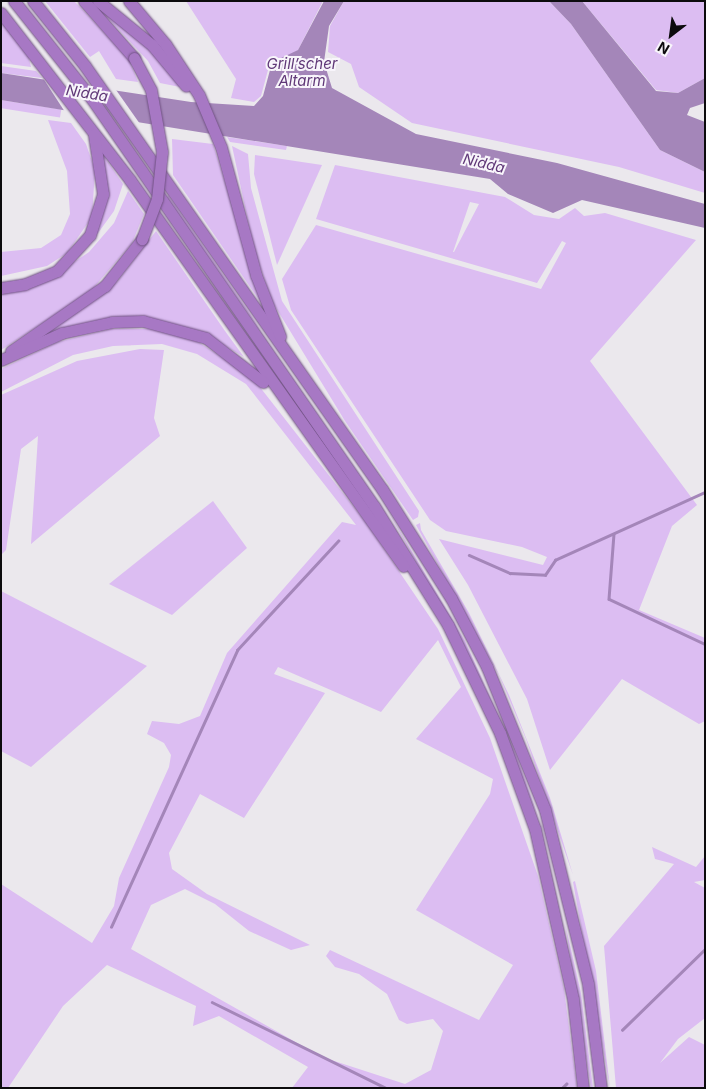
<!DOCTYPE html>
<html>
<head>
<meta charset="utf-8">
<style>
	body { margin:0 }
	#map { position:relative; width:706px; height:1089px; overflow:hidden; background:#ebe8ed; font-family:Inter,sans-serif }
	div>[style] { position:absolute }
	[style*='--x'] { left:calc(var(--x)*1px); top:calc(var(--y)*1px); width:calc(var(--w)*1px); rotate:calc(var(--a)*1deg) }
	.green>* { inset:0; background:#dcbdf2; transform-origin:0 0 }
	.water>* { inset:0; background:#a486b9 }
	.pier>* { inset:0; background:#ebe8ed }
	.stream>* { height:2.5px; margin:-1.25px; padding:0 1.25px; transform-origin:1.25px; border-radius:1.25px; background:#a486b9 }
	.roads { filter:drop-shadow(0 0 1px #715284) drop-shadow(0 0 1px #715284) }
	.motorway>* { height:11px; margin:-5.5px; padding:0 5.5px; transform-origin:5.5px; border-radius:5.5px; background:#a778c4 }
	.bridges { filter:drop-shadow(0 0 1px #715284) drop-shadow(0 0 1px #715284) }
	.motorway-bridge>* { height:11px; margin:-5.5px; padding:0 5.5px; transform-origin:5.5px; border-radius:5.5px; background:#a778c4 }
	span { translate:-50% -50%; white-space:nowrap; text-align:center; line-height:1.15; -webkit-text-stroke:4px #f8f5fb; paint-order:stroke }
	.water-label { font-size:15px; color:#603878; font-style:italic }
	.frame { position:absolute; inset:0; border:2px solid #0c0b0d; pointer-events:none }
	.north { position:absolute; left:646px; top:10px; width:50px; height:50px; -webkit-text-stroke:4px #f8f5fb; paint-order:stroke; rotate:210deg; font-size:14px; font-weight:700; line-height:20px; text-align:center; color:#0c0b0d }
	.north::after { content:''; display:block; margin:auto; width:18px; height:22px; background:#0c0b0d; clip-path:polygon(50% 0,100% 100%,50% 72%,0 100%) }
</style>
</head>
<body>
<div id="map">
	<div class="green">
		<div style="clip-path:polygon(45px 1px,74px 1px,81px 8px,129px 60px,138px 82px,116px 79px,99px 51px,90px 57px)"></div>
		<div style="clip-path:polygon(92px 1px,146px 43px,180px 87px,160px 83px,148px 61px)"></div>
		<div style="clip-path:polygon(186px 1px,323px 1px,298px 50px,268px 70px,261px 96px,254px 102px,231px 98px,236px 79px)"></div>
		<div style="clip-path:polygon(344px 1px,549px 1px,571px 24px,660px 150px,705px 172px,705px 193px,619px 167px,412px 123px,359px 87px,351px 64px,328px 52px,330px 26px)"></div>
		<div style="clip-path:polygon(582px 1px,705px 1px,705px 78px,678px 93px,656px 90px)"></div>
		<div style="clip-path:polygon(1px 22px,28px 55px,31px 67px,1px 63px)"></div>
		<div style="clip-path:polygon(1px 66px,36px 71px,42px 78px,1px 73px)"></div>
		<div style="left:1px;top:100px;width:61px;height:8px;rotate:9deg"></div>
		<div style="clip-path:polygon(48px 120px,71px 123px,86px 144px,95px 170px,92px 217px,67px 253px,47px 266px,1px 276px,1px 252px,41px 248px,61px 235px,70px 214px,67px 171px)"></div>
		<div style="clip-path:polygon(227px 137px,287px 146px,286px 150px,230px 142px)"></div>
		<div style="clip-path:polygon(172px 139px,213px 144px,264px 307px,173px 175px)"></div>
		<div style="clip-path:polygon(232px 146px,248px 154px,251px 188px,282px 301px,419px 511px,418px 517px,413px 520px,345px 421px,273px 303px,254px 249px)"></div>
		<div style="clip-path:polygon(103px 155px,123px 184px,114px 211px,93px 240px,106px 201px)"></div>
		<div style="clip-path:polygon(255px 155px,322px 165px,277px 265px,254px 174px)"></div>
		<div style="clip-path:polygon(evenodd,335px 165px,505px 197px,534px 215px,559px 219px,575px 208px,584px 216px,605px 213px,696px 240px,590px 361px,697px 505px,672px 526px,639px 610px,705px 638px,705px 721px,699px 724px,622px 679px,550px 770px,527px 699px,468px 585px,439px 539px,543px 565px,547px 557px,522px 547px,446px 531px,430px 520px,291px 310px,282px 279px,316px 225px,541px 289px,566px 243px,562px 241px,537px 283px,316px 219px,335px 165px,470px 202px,479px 204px,454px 252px,453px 252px,470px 202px)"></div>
		<div style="clip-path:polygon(128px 191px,144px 214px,132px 243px,90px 292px,1px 350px,1px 291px,61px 271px,89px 252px,114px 223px)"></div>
		<div style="clip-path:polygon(168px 195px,249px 312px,262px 333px,167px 198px)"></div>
		<div style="clip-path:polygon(156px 231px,225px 331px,244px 357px,200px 331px,143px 318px,47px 334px,118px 281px)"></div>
		<div style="clip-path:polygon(evenodd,111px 329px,153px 329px,195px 340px,252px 377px,367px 524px,438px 629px,490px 738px,538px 876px,564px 989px,577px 1088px,292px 1088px,308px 1067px,219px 1016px,193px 1026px,196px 1006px,107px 965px,63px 1006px,8px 1088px,1px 1088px,1px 884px,92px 943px,114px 906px,119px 878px,169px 767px,171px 755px,164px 743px,147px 734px,152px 721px,179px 724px,200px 716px,227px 653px,342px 522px,356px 525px,246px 384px,197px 354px,162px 344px,113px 346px,73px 355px,1px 392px,1px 369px,58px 342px,111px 329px,438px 640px,461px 687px,416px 739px,493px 779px,490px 794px,416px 910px,513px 965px,479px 1020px,330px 950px,326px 956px,335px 967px,359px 974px,387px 994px,399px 1020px,407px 1024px,433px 1019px,443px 1031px,431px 1070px,405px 1084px,322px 1057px,131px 949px,151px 905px,185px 889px,215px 904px,249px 931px,291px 950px,310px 945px,207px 894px,172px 869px,169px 853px,200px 794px,244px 818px,325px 693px,274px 674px,278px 667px,381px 712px,438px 640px)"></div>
		<div style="clip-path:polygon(140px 349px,164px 350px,154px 418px,160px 436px,31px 544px,38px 436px,21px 449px,6px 550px,1px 555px,1px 395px,77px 361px)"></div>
		<div style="clip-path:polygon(213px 501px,247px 548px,172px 615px,109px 584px)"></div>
		<div style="clip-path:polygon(388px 511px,465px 641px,517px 757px,539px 819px,485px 687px)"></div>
		<div style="clip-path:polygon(420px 523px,421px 530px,469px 613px,509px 695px,550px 798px,573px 875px,526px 739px,499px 675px,416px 525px)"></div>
		<div style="clip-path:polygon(1px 591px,147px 666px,31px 767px,1px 751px)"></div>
		<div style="clip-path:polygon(652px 847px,696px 867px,705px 856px,705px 880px,694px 882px,705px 888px,705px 1018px,678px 1039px,660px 1063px,689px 1037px,705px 1045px,705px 1088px,616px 1088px,604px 946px,674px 864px,655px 859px)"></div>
		<div style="clip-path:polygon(575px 881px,596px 971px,610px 1088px,573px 882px)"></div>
		<div style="clip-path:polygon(565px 923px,581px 993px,593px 1088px,591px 1088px)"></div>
	</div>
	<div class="water">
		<div style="clip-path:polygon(324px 1px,344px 1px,329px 26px,324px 62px,332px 88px,416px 134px,557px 163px,705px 204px,705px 228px,582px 200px,553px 213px,508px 194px,490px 179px,1px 100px,1px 73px,191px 102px,254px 106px,263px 96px,270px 70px,279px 59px,298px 50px)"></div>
		<div style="clip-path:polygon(549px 1px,582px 1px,656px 91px,678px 93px,705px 78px,705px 103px,690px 108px,687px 115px,705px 122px,705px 172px,660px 150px,571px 24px)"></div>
	</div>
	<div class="pier">
		<div style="clip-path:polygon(41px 75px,114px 87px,140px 124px,65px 112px)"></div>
	</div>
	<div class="stream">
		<div style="--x:614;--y:534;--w:65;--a:94.4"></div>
		<div style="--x:609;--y:599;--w:106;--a:25.1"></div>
		<div style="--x:469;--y:555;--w:45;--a:23.7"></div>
		<div style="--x:510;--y:573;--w:35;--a:3"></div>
		<div style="--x:545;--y:575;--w:18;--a:-56"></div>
		<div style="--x:555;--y:560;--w:165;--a:-24.4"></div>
		<div style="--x:111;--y:927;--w:304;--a:-65.5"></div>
		<div style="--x:237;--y:650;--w:149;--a:-47.2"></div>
		<div style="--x:212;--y:1002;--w:194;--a:26.3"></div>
		<div style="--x:622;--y:1030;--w:116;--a:-44.3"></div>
		<div style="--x:562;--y:1088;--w:6;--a:-45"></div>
	</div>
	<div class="roads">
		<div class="motorway">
			<div style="--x:14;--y:1;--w:125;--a:51.5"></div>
			<div style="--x:92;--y:99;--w:495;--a:55.3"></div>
			<div style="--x:374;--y:506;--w:140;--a:58.1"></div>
			<div style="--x:448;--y:625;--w:120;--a:64.3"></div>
			<div style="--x:500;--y:733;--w:102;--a:70"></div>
			<div style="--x:535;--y:829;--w:174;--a:77.4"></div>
			<div style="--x:573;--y:999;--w:90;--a:83.6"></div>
			<div style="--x:33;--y:1;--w:83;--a:51.3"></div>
			<div style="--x:85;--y:66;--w:517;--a:54.93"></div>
			<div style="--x:382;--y:489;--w:129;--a:57.7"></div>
			<div style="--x:451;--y:598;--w:78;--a:62.4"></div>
			<div style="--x:487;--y:667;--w:154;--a:67.9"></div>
			<div style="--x:545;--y:810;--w:179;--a:76.1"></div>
			<div style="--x:588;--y:984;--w:105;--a:82.9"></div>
			<div style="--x:84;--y:1;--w:76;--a:48.7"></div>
			<div style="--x:98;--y:1;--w:70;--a:39.2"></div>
			<div style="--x:152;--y:45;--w:53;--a:50.3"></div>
			<div style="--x:129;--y:1;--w:57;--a:49.9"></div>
			<div style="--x:166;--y:45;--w:60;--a:56.6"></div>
			<div style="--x:199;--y:95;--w:56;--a:67.1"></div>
			<div style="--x:221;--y:147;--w:133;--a:74.7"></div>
			<div style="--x:256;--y:275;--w:66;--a:68.5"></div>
			<div style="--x:1;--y:13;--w:211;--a:52.3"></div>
			<div style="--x:130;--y:180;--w:473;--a:54.7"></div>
			<div style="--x:1;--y:288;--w:24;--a:-9"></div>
			<div style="--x:25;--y:284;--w:35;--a:-22"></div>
			<div style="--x:57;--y:271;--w:49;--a:-47.5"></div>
			<div style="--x:90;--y:235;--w:43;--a:-72.4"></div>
			<div style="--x:103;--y:194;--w:60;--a:-98.7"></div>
			<div style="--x:11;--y:351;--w:114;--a:-34.7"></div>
			<div style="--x:105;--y:286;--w:60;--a:-51.8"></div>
			<div style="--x:1;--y:360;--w:67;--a:-23.9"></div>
			<div style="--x:62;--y:333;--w:51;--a:-12.4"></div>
			<div style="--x:112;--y:322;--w:31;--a:-2"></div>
			<div style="--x:143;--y:321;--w:65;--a:15.1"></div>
			<div style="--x:206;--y:338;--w:72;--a:37.7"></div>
		</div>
	</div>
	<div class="bridges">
		<div class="motorway-bridge">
			<div style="--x:134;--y:58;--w:36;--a:62"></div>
			<div style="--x:151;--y:90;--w:63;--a:79.9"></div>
			<div style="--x:162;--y:152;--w:47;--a:96.1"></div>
			<div style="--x:157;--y:199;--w:43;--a:110.6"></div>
		</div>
	</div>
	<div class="water-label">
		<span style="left:302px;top:72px">Grill’scher<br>Altarm</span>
		<span style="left:87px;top:93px;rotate:9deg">Nidda</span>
		<span style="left:484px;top:163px;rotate:13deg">Nidda</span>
	</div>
	<div class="frame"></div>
	<div class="north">N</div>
</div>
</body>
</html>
